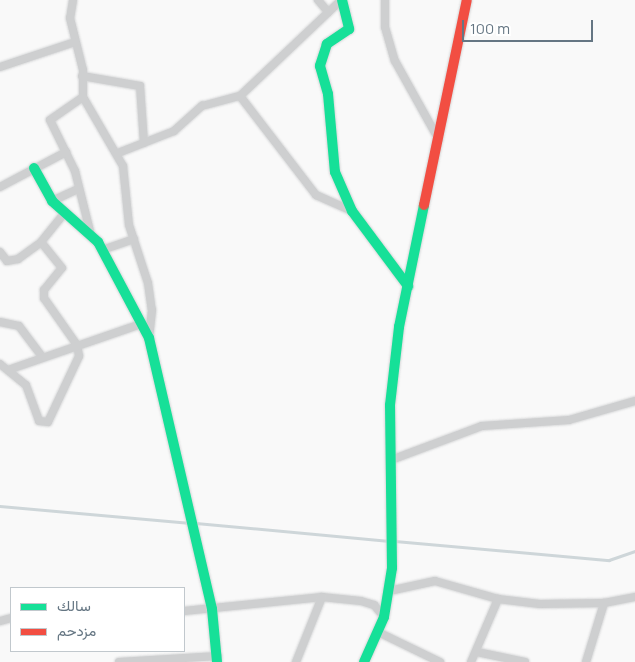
<!DOCTYPE html>
<html>
<head>
<meta charset="utf-8">
<style>
	body { margin:0 }
	#map { position:relative; width:635px; height:662px; overflow:hidden; background:#f9f9f9; font-family:Manrope,Vazirmatn,sans-serif }
	div>[style] { position:absolute }
	[style*='--x'] { left:calc(var(--x)*1px); top:calc(var(--y)*1px); width:calc(var(--w)*1px); rotate:calc(var(--a)*1deg) }
	.stream>* { height:2.5px; margin:-1.25px; padding:0 1.25px; transform-origin:1.25px; border-radius:1.25px; background:#ced6d9 }
	.roads { filter:drop-shadow(0 0 1px #d5d6d7) drop-shadow(0 0 1px #d5d6d7) }
	.street>* { height:8px; margin:-4px; padding:0 4px; transform-origin:4px; border-radius:4px; background:#cecfd0 }
	.fast>* { height:10px; margin:-5px; padding:0 5px; transform-origin:5px; border-radius:5px; background:#16e098 }
	.jam>* { height:10px; margin:-5px; padding:0 5px; transform-origin:5px; border-radius:5px; background:#f24e42 }
	span { translate:-50% -50%; white-space:nowrap; text-align:center; line-height:1.15; -webkit-text-stroke:5px #fff; paint-order:stroke }
	.legend { position:absolute; left:10px; top:587px; width:175px; height:65px; box-sizing:border-box; background:#fff; border:1px solid #c1c8cd; margin:0; padding:6px 9px; list-style:none; font-size:15px; color:#657683 }
	.legend li { display:flex; align-items:center; gap:10px; height:25px }
	.legend b { width:25px; border:1px solid #c1c8cd }
	.scale { position:absolute; left:462px; top:20px; width:131px; height:22px; box-sizing:border-box; border:2px solid #657683; border-top:0; padding-left:6px; font-size:15px; line-height:18px; white-space:nowrap; color:#657683; -webkit-text-stroke:4px #fff; paint-order:stroke }
</style>
</head>
<body>
<div id="map">
	<div class="stream">
		<div style="--x:0;--y:506;--w:191;--a:5.1"></div>
		<div style="--x:196;--y:523;--w:194;--a:5.3"></div>
		<div style="--x:395;--y:541;--w:215;--a:5.1"></div>
		<div style="--x:609;--y:560;--w:28;--a:-19"></div>
	</div>
	<div class="roads">
		<div class="street">
			<div style="--x:73;--y:0;--w:18;--a:99"></div>
			<div style="--x:70;--y:18;--w:54;--a:76"></div>
			<div style="--x:83;--y:70;--w:27;--a:90"></div>
			<div style="--x:83;--y:97;--w:80;--a:59.9"></div>
			<div style="--x:123;--y:166;--w:59;--a:84.2"></div>
			<div style="--x:129;--y:225;--w:61;--a:71.9"></div>
			<div style="--x:148;--y:283;--w:27;--a:82"></div>
			<div style="--x:152;--y:310;--w:28;--a:96"></div>
			<div style="--x:318;--y:0;--w:16;--a:50"></div>
			<div style="--x:385;--y:0;--w:27;--a:90"></div>
			<div style="--x:385;--y:27;--w:35;--a:74"></div>
			<div style="--x:395;--y:61;--w:90;--a:60.9"></div>
			<div style="--x:0;--y:67;--w:79;--a:-18.4"></div>
			<div style="--x:82;--y:76;--w:59;--a:9.8"></div>
			<div style="--x:140;--y:86;--w:57;--a:86"></div>
			<div style="--x:240;--y:96;--w:125;--a:52.5"></div>
			<div style="--x:316;--y:195;--w:39;--a:24"></div>
			<div style="--x:83;--y:97;--w:40;--a:145.1"></div>
			<div style="--x:50;--y:120;--w:57;--a:63.9"></div>
			<div style="--x:75;--y:171;--w:66;--a:76"></div>
			<div style="--x:118;--y:153;--w:60;--a:-21.4"></div>
			<div style="--x:174;--y:131;--w:38;--a:-42"></div>
			<div style="--x:202;--y:106;--w:39;--a:-15"></div>
			<div style="--x:240;--y:96;--w:139;--a:-43.5"></div>
			<div style="--x:0;--y:187;--w:75;--a:-27.9"></div>
			<div style="--x:52;--y:201;--w:26;--a:-25"></div>
			<div style="--x:102;--y:250;--w:34;--a:-19"></div>
			<div style="--x:0;--y:252;--w:11;--a:52"></div>
			<div style="--x:7;--y:261;--w:11;--a:-10"></div>
			<div style="--x:18;--y:259;--w:29;--a:-36"></div>
			<div style="--x:41;--y:242;--w:36;--a:-51"></div>
			<div style="--x:0;--y:322;--w:19;--a:12"></div>
			<div style="--x:19;--y:326;--w:38;--a:53"></div>
			<div style="--x:0;--y:364;--w:33;--a:39"></div>
			<div style="--x:26;--y:385;--w:38;--a:70"></div>
			<div style="--x:39;--y:421;--w:9;--a:6"></div>
			<div style="--x:48;--y:422;--w:73;--a:-64.8"></div>
			<div style="--x:79;--y:356;--w:11;--a:-100"></div>
			<div style="--x:77;--y:345;--w:57;--a:-125.1"></div>
			<div style="--x:44;--y:298;--w:8;--a:-90"></div>
			<div style="--x:44;--y:290;--w:28;--a:-51"></div>
			<div style="--x:62;--y:268;--w:33;--a:-129"></div>
			<div style="--x:8;--y:370;--w:141;--a:-19.1"></div>
			<div style="--x:391;--y:460;--w:97;--a:-20.5"></div>
			<div style="--x:482;--y:426;--w:87;--a:-3.9"></div>
			<div style="--x:569;--y:420;--w:69;--a:-16.1"></div>
			<div style="--x:389;--y:591;--w:47;--a:-12.3"></div>
			<div style="--x:435;--y:581;--w:66;--a:15.9"></div>
			<div style="--x:498;--y:599;--w:42;--a:6.8"></div>
			<div style="--x:540;--y:604;--w:64;--a:-0.9"></div>
			<div style="--x:604;--y:603;--w:32;--a:-11"></div>
			<div style="--x:184;--y:611;--w:139;--a:-5.8"></div>
			<div style="--x:322;--y:597;--w:39;--a:6"></div>
			<div style="--x:361;--y:601;--w:14;--a:17"></div>
			<div style="--x:374;--y:605;--w:16;--a:50"></div>
			<div style="--x:0;--y:621;--w:11;--a:-15"></div>
			<div style="--x:378;--y:632;--w:69;--a:25.8"></div>
			<div style="--x:477;--y:652;--w:49;--a:11.8"></div>
			<div style="--x:119;--y:662;--w:99;--a:-3.5"></div>
			<div style="--x:296;--y:662;--w:70;--a:-68.2"></div>
			<div style="--x:471;--y:662;--w:69;--a:-66.8"></div>
			<div style="--x:586;--y:662;--w:62;--a:-73"></div>
		</div>
		<div class="fast">
			<div style="--x:342;--y:0;--w:30;--a:76"></div>
			<div style="--x:349;--y:29;--w:27;--a:146"></div>
			<div style="--x:327;--y:44;--w:23;--a:108"></div>
			<div style="--x:320;--y:66;--w:29;--a:74"></div>
			<div style="--x:328;--y:94;--w:78;--a:84.9"></div>
			<div style="--x:335;--y:172;--w:43;--a:66.4"></div>
			<div style="--x:352;--y:211;--w:94;--a:53.3"></div>
			<div style="--x:34;--y:168;--w:38;--a:61"></div>
			<div style="--x:52;--y:201;--w:62;--a:41.7"></div>
			<div style="--x:98;--y:242;--w:109;--a:62"></div>
			<div style="--x:149;--y:338;--w:278;--a:76.9"></div>
			<div style="--x:212;--y:609;--w:53;--a:84.6"></div>
			<div style="--x:364;--y:662;--w:49;--a:-66"></div>
			<div style="--x:384;--y:617;--w:50;--a:-80.7"></div>
			<div style="--x:392;--y:568;--w:163;--a:-90.7"></div>
			<div style="--x:390;--y:405;--w:79;--a:-83.4"></div>
			<div style="--x:399;--y:327;--w:125;--a:-78.4"></div>
		</div>
		<div class="jam">
			<div style="--x:424;--y:205;--w:209;--a:-78.2"></div>
		</div>
	</div>
	<ul class="legend">
	<li><b style="height:6px;background:#16e098"></b>سالك</li>
	<li><b style="height:6px;background:#f24e42"></b>مزدحم</li>
	</ul>
	<div class="scale">100 m</div>
</div>
</body>
</html>
